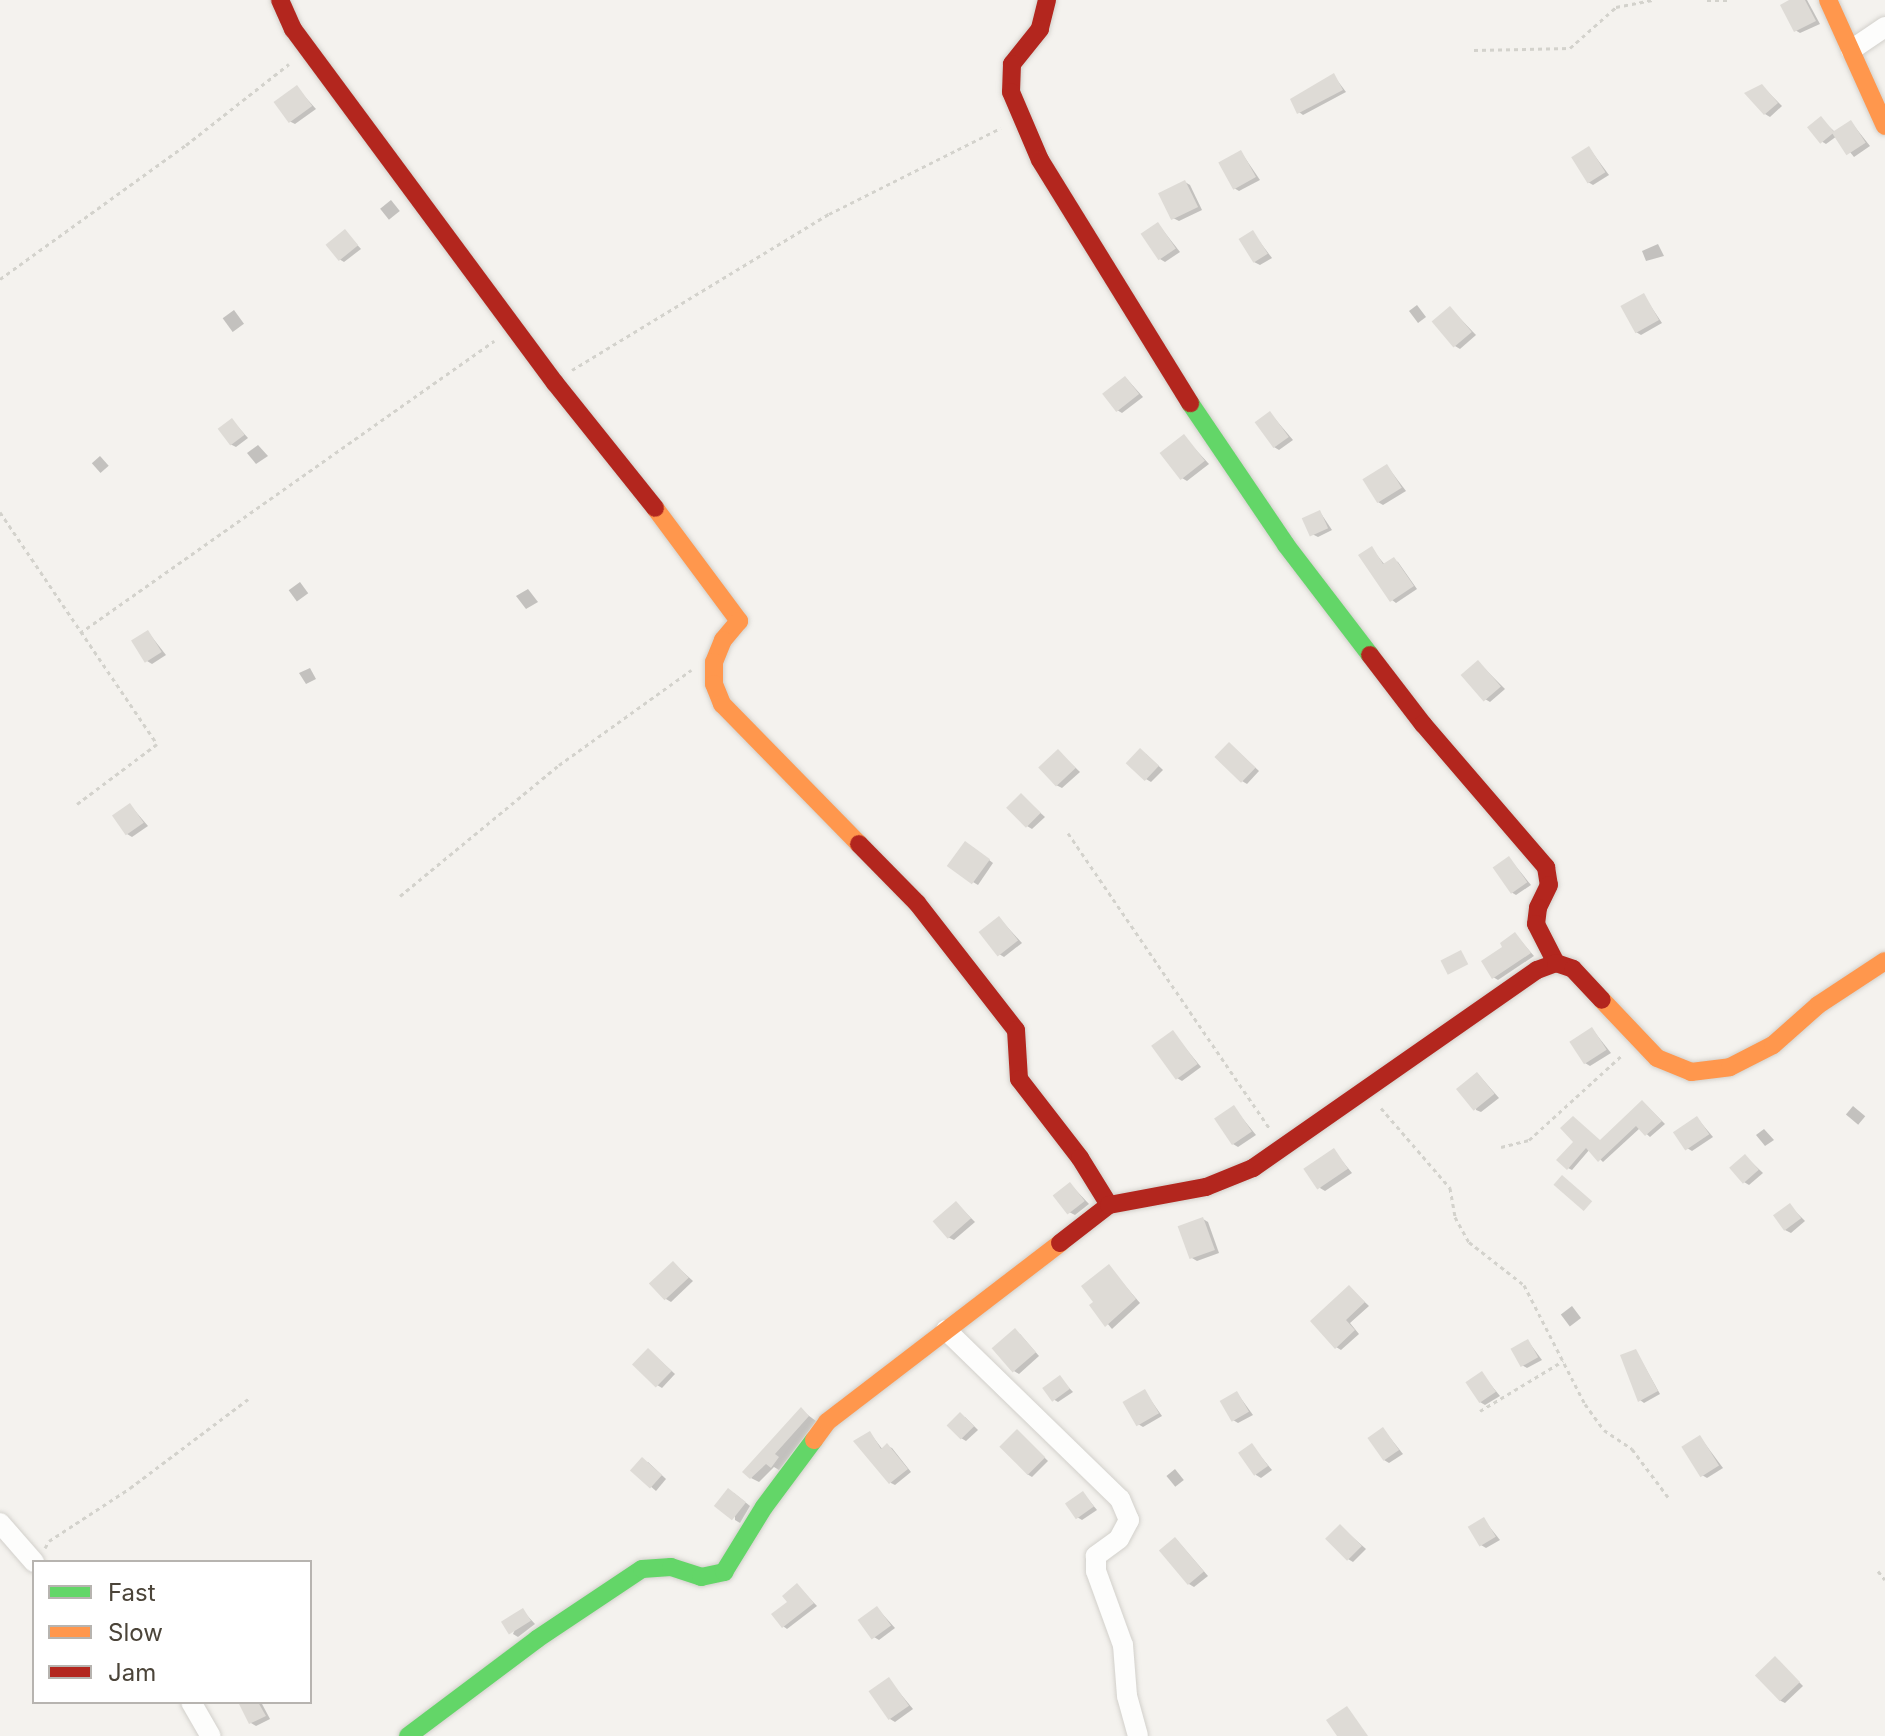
<!DOCTYPE html>
<html>
<head>
<meta charset="utf-8">
<style>
	body { margin:0 }
	#map { position:relative; width:1885px; height:1736px; overflow:hidden; background:#f4f2ee; font-family:Inter,sans-serif }
	div>[style] { position:absolute }
	[style*='--x'] { left:calc(var(--x)*1px); top:calc(var(--y)*1px); width:calc(var(--w)*1px); rotate:calc(var(--a)*1deg) }
	.shadow>* { inset:0; background:#0003; transform-origin:0 0 }
	.building>* { inset:0; background:#dedbd6; transform-origin:0 0 }
	.path>* { height:3px; margin-top:-1.5px; transform-origin:0; background:repeating-linear-gradient(90deg,#d3d2cc 0 4px,transparent 0 8px) }
	.roads { filter:drop-shadow(0 0 2px #d2d0cb) drop-shadow(0 0 2px #d2d0cb) }
	.street>* { height:20px; margin:-10px; padding:0 10px; transform-origin:10px; border-radius:10px; background:#fdfdfc }
	.fast>* { height:18px; margin:-9px; padding:0 9px; transform-origin:9px; border-radius:9px; background:#63d668 }
	.slow>* { height:18px; margin:-9px; padding:0 9px; transform-origin:9px; border-radius:9px; background:#ff974d }
	.jam>* { height:18px; margin:-9px; padding:0 9px; transform-origin:9px; border-radius:9px; background:#b3261e }
	span { translate:-50% -50%; white-space:nowrap; text-align:center; line-height:1.15; -webkit-text-stroke:6px #fff; paint-order:stroke }
	.legend { position:absolute; left:32px; top:1560px; width:280px; height:144px; box-sizing:border-box; background:#fff; border:2px solid #b7b4b0; margin:0; padding:10px 14px; list-style:none; font-size:24px; color:#4b4439 }
	.legend li { display:flex; align-items:center; gap:16px; height:40px }
	.legend b { width:40px; border:2px solid #b7b4b0 }
</style>
</head>
<body>
<div id="map">
	<div class="shadow">
		<div style="clip-path:polygon(1794px 0,1807px 0,1820px 24px,1800px 33px,1795px 30px)"></div>
		<div style="clip-path:polygon(1334px 76px,1346px 92px,1303px 115px,1299px 112px)"></div>
		<div style="clip-path:polygon(1762px 86px,1782px 106px,1770px 117px,1765px 114px)"></div>
		<div style="clip-path:polygon(297px 88px,316px 109px,295px 124px,289px 121px)"></div>
		<div style="clip-path:polygon(1821px 119px,1836px 133px,1851px 122px,1870px 146px,1854px 157px,1837px 136px,1826px 144px,1821px 141px)"></div>
		<div style="clip-path:polygon(1589px 148px,1609px 175px,1593px 185px,1588px 182px)"></div>
		<div style="clip-path:polygon(1241px 152px,1260px 180px,1239px 191px,1234px 188px)"></div>
		<div style="clip-path:polygon(1185px 182px,1190px 185px,1202px 210px,1179px 221px,1173px 218px)"></div>
		<div style="left:391px;top:200px;width:14px;height:14px;rotate:51deg"></div>
		<div style="clip-path:polygon(1158px 224px,1180px 252px,1165px 262px,1160px 259px)"></div>
		<div style="clip-path:polygon(345px 231px,361px 249px,344px 262px,339px 259px)"></div>
		<div style="clip-path:polygon(1253px 233px,1272px 258px,1260px 265px,1254px 262px)"></div>
		<div style="clip-path:polygon(1658px 244px,1664px 256px,1646px 261px,1642px 251px)"></div>
		<div style="clip-path:polygon(1644px 296px,1662px 323px,1641px 335px,1636px 332px)"></div>
		<div style="left:1417px;top:305px;width:15px;height:10px;rotate:53deg"></div>
		<div style="clip-path:polygon(1450px 308px,1476px 335px,1460px 349px,1455px 346px)"></div>
		<div style="left:234px;top:310px;width:17px;height:14px;rotate:54deg"></div>
		<div style="clip-path:polygon(1126px 378px,1143px 397px,1122px 413px,1117px 410px)"></div>
		<div style="clip-path:polygon(1270px 413px,1293px 440px,1279px 450px,1274px 447px)"></div>
		<div style="clip-path:polygon(232px 420px,248px 438px,236px 447px,230px 444px)"></div>
		<div style="clip-path:polygon(1184px 437px,1209px 464px,1187px 481px,1182px 478px)"></div>
		<div style="clip-path:polygon(258px 445px,268px 456px,256px 464px,247px 453px)"></div>
		<div style="left:100px;top:456px;width:13px;height:11px;rotate:48deg"></div>
		<div style="clip-path:polygon(1387px 466px,1406px 491px,1383px 505px,1378px 502px)"></div>
		<div style="clip-path:polygon(1320px 512px,1332px 530px,1318px 537px,1312px 534px)"></div>
		<div style="clip-path:polygon(1372px 549px,1385px 565px,1394px 560px,1398px 562px,1417px 589px,1396px 603px,1392px 600px)"></div>
		<div style="left:300px;top:582px;width:14px;height:14px;rotate:54deg"></div>
		<div style="clip-path:polygon(528px 589px,538px 602px,526px 609px,516px 596px)"></div>
		<div style="clip-path:polygon(148px 632px,166px 655px,152px 664px,147px 661px)"></div>
		<div style="clip-path:polygon(1479px 663px,1505px 689px,1490px 702px,1485px 699px)"></div>
		<div style="clip-path:polygon(310px 668px,316px 679px,306px 684px,299px 673px)"></div>
		<div style="clip-path:polygon(1230px 744px,1259px 771px,1247px 784px,1242px 781px)"></div>
		<div style="clip-path:polygon(1058px 751px,1080px 772px,1062px 788px,1056px 785px)"></div>
		<div style="clip-path:polygon(1146px 754px,1163px 770px,1151px 782px,1146px 779px)"></div>
		<div style="clip-path:polygon(1022px 796px,1045px 817px,1032px 829px,1027px 826px)"></div>
		<div style="clip-path:polygon(130px 805px,148px 826px,132px 837px,127px 834px)"></div>
		<div style="clip-path:polygon(971px 846px,993px 863px,978px 885px,973px 882px)"></div>
		<div style="clip-path:polygon(1509px 858px,1531px 885px,1516px 895px,1511px 892px)"></div>
		<div style="clip-path:polygon(999px 918px,1022px 943px,1004px 957px,999px 954px)"></div>
		<div style="clip-path:polygon(1515px 934px,1534px 956px,1498px 980px,1493px 977px,1505px 947px)"></div>
		<div style="clip-path:polygon(1592px 1029px,1611px 1053px,1590px 1066px,1585px 1063px)"></div>
		<div style="clip-path:polygon(1173px 1033px,1201px 1067px,1182px 1081px,1177px 1078px)"></div>
		<div style="clip-path:polygon(1478px 1074px,1499px 1098px,1481px 1112px,1476px 1110px)"></div>
		<div style="clip-path:polygon(1646px 1105px,1665px 1124px,1650px 1137px,1640px 1128px,1603px 1162px,1590px 1149px,1572px 1170px,1568px 1168px,1575px 1142px,1601px 1142px)"></div>
		<div style="left:1853px;top:1106px;width:16px;height:11px;rotate:40deg"></div>
		<div style="clip-path:polygon(1234px 1108px,1256px 1135px,1238px 1147px,1233px 1144px)"></div>
		<div style="clip-path:polygon(1697px 1118px,1713px 1137px,1692px 1151px,1687px 1148px)"></div>
		<div style="clip-path:polygon(1764px 1129px,1774px 1140px,1765px 1146px,1756px 1135px)"></div>
		<div style="clip-path:polygon(1334px 1151px,1352px 1173px,1325px 1191px,1320px 1188px)"></div>
		<div style="clip-path:polygon(1745px 1156px,1763px 1173px,1749px 1185px,1744px 1182px)"></div>
		<div style="clip-path:polygon(1070px 1184px,1089px 1204px,1075px 1215px,1069px 1212px)"></div>
		<div style="clip-path:polygon(956px 1203px,975px 1222px,954px 1240px,948px 1237px)"></div>
		<div style="clip-path:polygon(1790px 1206px,1805px 1221px,1791px 1233px,1785px 1230px)"></div>
		<div style="clip-path:polygon(1203px 1219px,1208px 1222px,1219px 1253px,1197px 1261px,1192px 1258px)"></div>
		<div style="clip-path:polygon(673px 1263px,693px 1281px,671px 1302px,666px 1299px)"></div>
		<div style="clip-path:polygon(1109px 1267px,1140px 1303px,1112px 1329px,1092px 1305px)"></div>
		<div style="clip-path:polygon(1349px 1287px,1369px 1306px,1350px 1323px,1359px 1334px,1341px 1350px,1336px 1347px)"></div>
		<div style="left:1572px;top:1306px;width:15px;height:14px;rotate:53deg"></div>
		<div style="clip-path:polygon(1020px 1334px,1039px 1356px,1019px 1374px,1014px 1371px)"></div>
		<div style="clip-path:polygon(1528px 1341px,1542px 1360px,1527px 1368px,1522px 1365px)"></div>
		<div style="clip-path:polygon(1636px 1351px,1660px 1394px,1644px 1403px,1640px 1400px)"></div>
		<div style="clip-path:polygon(653px 1354px,675px 1374px,662px 1388px,657px 1385px)"></div>
		<div style="clip-path:polygon(1482px 1374px,1500px 1396px,1485px 1405px,1480px 1402px)"></div>
		<div style="clip-path:polygon(1060px 1378px,1073px 1392px,1058px 1402px,1053px 1399px)"></div>
		<div style="clip-path:polygon(1145px 1392px,1162px 1416px,1143px 1427px,1138px 1424px)"></div>
		<div style="clip-path:polygon(1237px 1393px,1253px 1415px,1238px 1423px,1233px 1420px)"></div>
		<div style="clip-path:polygon(801px 1410px,816px 1421px,779px 1470px,774px 1467px,759px 1482px,751px 1478px)"></div>
		<div style="clip-path:polygon(965px 1417px,978px 1430px,966px 1441px,961px 1438px)"></div>
		<div style="clip-path:polygon(1383px 1429px,1403px 1454px,1389px 1463px,1384px 1460px)"></div>
		<div style="clip-path:polygon(1017px 1431px,1048px 1461px,1032px 1477px,1027px 1474px)"></div>
		<div style="clip-path:polygon(870px 1433px,883px 1450px,887px 1446px,892px 1448px,911px 1472px,895px 1485px,891px 1483px)"></div>
		<div style="clip-path:polygon(1700px 1437px,1723px 1468px,1707px 1478px,1702px 1475px)"></div>
		<div style="clip-path:polygon(1252px 1446px,1272px 1470px,1261px 1478px,1256px 1475px)"></div>
		<div style="clip-path:polygon(648px 1462px,666px 1479px,656px 1491px,632px 1470px)"></div>
		<div style="left:1175px;top:1469px;width:14px;height:11px;rotate:51deg"></div>
		<div style="clip-path:polygon(734px 1493px,750px 1506px,740px 1523px,735px 1520px)"></div>
		<div style="clip-path:polygon(1083px 1493px,1097px 1510px,1082px 1520px,1077px 1517px)"></div>
		<div style="clip-path:polygon(1484px 1520px,1500px 1540px,1486px 1548px,1481px 1545px)"></div>
		<div style="clip-path:polygon(1340px 1526px,1366px 1549px,1353px 1562px,1348px 1559px)"></div>
		<div style="clip-path:polygon(1176px 1539px,1208px 1576px,1194px 1587px,1189px 1584px)"></div>
		<div style="clip-path:polygon(798px 1586px,817px 1606px,787px 1629px,783px 1626px)"></div>
		<div style="clip-path:polygon(877px 1608px,895px 1628px,879px 1640px,874px 1637px)"></div>
		<div style="clip-path:polygon(523px 1611px,535px 1624px,518px 1637px,513px 1634px)"></div>
		<div style="clip-path:polygon(1775px 1658px,1803px 1686px,1785px 1703px,1779px 1700px)"></div>
		<div style="clip-path:polygon(889px 1680px,913px 1709px,895px 1722px,890px 1719px)"></div>
		<div style="clip-path:polygon(246px 1702px,261px 1702px,270px 1719px,256px 1726px,251px 1723px)"></div>
	</div>
	<div class="building">
		<div style="clip-path:polygon(1789px 0,1805px 0,1816px 21px,1794px 32px,1780px 5px)"></div>
		<div style="clip-path:polygon(1334px 73px,1343px 90px,1297px 114px,1290px 99px)"></div>
		<div style="clip-path:polygon(1762px 84px,1778px 103px,1764px 115px,1744px 93px)"></div>
		<div style="left:297px;top:85px;width:26px;height:29px;rotate:54deg"></div>
		<div style="left:1821px;top:116px;width:21px;height:18px;rotate:51deg"></div>
		<div style="left:1851px;top:120px;width:27px;height:23px;rotate:57deg"></div>
		<div style="left:1589px;top:146px;width:31px;height:21px;rotate:58deg"></div>
		<div style="left:1241px;top:150px;width:31px;height:26px;rotate:61deg"></div>
		<div style="left:1185px;top:180px;width:30px;height:30px;rotate:64deg"></div>
		<div style="left:1158px;top:222px;width:32px;height:21px;rotate:56deg"></div>
		<div style="left:345px;top:229px;width:21px;height:25px;rotate:51deg"></div>
		<div style="left:1253px;top:230px;width:28px;height:17px;rotate:58deg"></div>
		<div style="left:1644px;top:293px;width:31px;height:27px;rotate:61deg"></div>
		<div style="left:1450px;top:306px;width:34px;height:24px;rotate:50deg"></div>
		<div style="left:1125px;top:376px;width:23px;height:29px;rotate:52deg"></div>
		<div style="left:1270px;top:411px;width:32px;height:19px;rotate:54deg"></div>
		<div style="left:232px;top:418px;width:21px;height:18px;rotate:53deg"></div>
		<div style="left:1184px;top:434px;width:34px;height:31px;rotate:52deg"></div>
		<div style="left:1387px;top:464px;width:28px;height:29px;rotate:58deg"></div>
		<div style="left:1320px;top:510px;width:20px;height:20px;rotate:66deg"></div>
		<div style="clip-path:polygon(1372px 546px,1383px 564px,1394px 557px,1414px 586px,1390px 602px,1358px 555px)"></div>
		<div style="left:148px;top:630px;width:26px;height:20px;rotate:58deg"></div>
		<div style="left:1478px;top:660px;width:35px;height:23px;rotate:49deg"></div>
		<div style="left:1229px;top:742px;width:37px;height:21px;rotate:44deg"></div>
		<div style="left:1140px;top:748px;width:26px;height:21px;rotate:43deg"></div>
		<div style="left:1058px;top:749px;width:26px;height:27px;rotate:47deg"></div>
		<div style="left:1021px;top:793px;width:28px;height:21px;rotate:45deg"></div>
		<div style="left:130px;top:803px;width:24px;height:22px;rotate:55deg"></div>
		<div style="left:965px;top:841px;width:31px;height:31px;rotate:36deg"></div>
		<div style="left:1509px;top:856px;width:32px;height:20px;rotate:55deg"></div>
		<div style="left:999px;top:916px;width:31px;height:26px;rotate:52deg"></div>
		<div style="clip-path:polygon(1515px 932px,1531px 953px,1492px 979px,1481px 961px,1502px 947px,1500px 943px)"></div>
		<div style="left:1461px;top:950px;width:16px;height:23px;rotate:63deg"></div>
		<div style="left:1592px;top:1027px;width:27px;height:27px;rotate:57deg"></div>
		<div style="left:1173px;top:1030px;width:42px;height:27px;rotate:54deg"></div>
		<div style="left:1477px;top:1072px;width:28px;height:27px;rotate:51deg"></div>
		<div style="clip-path:polygon(1642px 1100px,1662px 1121px,1645px 1136px,1636px 1126px,1598px 1162px,1586px 1148px,1567px 1170px,1556px 1160px,1573px 1142px,1560px 1128px,1573px 1116px,1600px 1140px)"></div>
		<div style="left:1234px;top:1105px;width:32px;height:24px;rotate:56deg"></div>
		<div style="left:1697px;top:1116px;width:22px;height:29px;rotate:56deg"></div>
		<div style="left:1334px;top:1148px;width:25px;height:37px;rotate:56deg"></div>
		<div style="left:1745px;top:1154px;width:21px;height:21px;rotate:49deg"></div>
		<div style="left:1562px;top:1175px;width:40px;height:13px;rotate:41deg"></div>
		<div style="left:1070px;top:1182px;width:24px;height:22px;rotate:52deg"></div>
		<div style="left:956px;top:1201px;width:23px;height:31px;rotate:49deg"></div>
		<div style="left:1790px;top:1203px;width:19px;height:21px;rotate:54deg"></div>
		<div style="left:1203px;top:1217px;width:35px;height:27px;rotate:70deg"></div>
		<div style="left:673px;top:1261px;width:23px;height:33px;rotate:47deg"></div>
		<div style="clip-path:polygon(1109px 1264px,1136px 1299px,1105px 1327px,1089px 1305px,1093px 1302px,1081px 1286px)"></div>
		<div style="clip-path:polygon(1349px 1285px,1365px 1302px,1346px 1320px,1355px 1330px,1335px 1349px,1310px 1321px)"></div>
		<div style="left:1015px;top:1328px;width:32px;height:31px;rotate:49deg"></div>
		<div style="left:1528px;top:1339px;width:21px;height:20px;rotate:61deg"></div>
		<div style="left:648px;top:1348px;width:33px;height:23px;rotate:44deg"></div>
		<div style="clip-path:polygon(1636px 1349px,1658px 1391px,1638px 1402px,1620px 1355px)"></div>
		<div style="left:1482px;top:1371px;width:25px;height:20px;rotate:56deg"></div>
		<div style="left:1060px;top:1375px;width:17px;height:22px;rotate:54deg"></div>
		<div style="left:1145px;top:1389px;width:28px;height:26px;rotate:60deg"></div>
		<div style="left:1237px;top:1391px;width:24px;height:20px;rotate:60deg"></div>
		<div style="clip-path:polygon(801px 1407px,809px 1416px,775px 1454px,779px 1457px,771px 1468px,766px 1464px,750px 1479px,742px 1472px)"></div>
		<div style="left:960px;top:1412px;width:20px;height:19px;rotate:45deg"></div>
		<div style="left:1383px;top:1427px;width:28px;height:19px;rotate:55deg"></div>
		<div style="left:1017px;top:1429px;width:40px;height:25px;rotate:45deg"></div>
		<div style="clip-path:polygon(870px 1431px,881px 1449px,887px 1443px,908px 1469px,889px 1484px,853px 1441px)"></div>
		<div style="left:1700px;top:1435px;width:36px;height:22px;rotate:58deg"></div>
		<div style="left:1252px;top:1443px;width:28px;height:17px;rotate:55deg"></div>
		<div style="left:642px;top:1457px;width:27px;height:18px;rotate:42deg"></div>
		<div style="left:728px;top:1488px;width:23px;height:23px;rotate:38deg"></div>
		<div style="left:1083px;top:1491px;width:19px;height:22px;rotate:55deg"></div>
		<div style="left:1484px;top:1517px;width:23px;height:19px;rotate:59deg"></div>
		<div style="left:1340px;top:1524px;width:31px;height:21px;rotate:45deg"></div>
		<div style="left:1175px;top:1537px;width:45px;height:21px;rotate:50deg"></div>
		<div style="clip-path:polygon(797px 1583px,814px 1603px,782px 1628px,771px 1614px,787px 1602px,782px 1596px)"></div>
		<div style="left:877px;top:1606px;width:24px;height:24px;rotate:54deg"></div>
		<div style="left:523px;top:1608px;width:15px;height:26px;rotate:58deg"></div>
		<div style="left:1775px;top:1656px;width:36px;height:28px;rotate:46deg"></div>
		<div style="left:889px;top:1677px;width:35px;height:25px;rotate:55deg"></div>
		<div style="clip-path:polygon(238px 1702px,258px 1702px,266px 1716px,249px 1724px)"></div>
		<div style="clip-path:polygon(1347px 1706px,1368px 1736px,1337px 1736px,1326px 1720px)"></div>
	</div>
	<div class="path">
		<div style="--x:1707;--y:0;--w:21;--a:0"></div>
		<div style="--x:1474;--y:50;--w:96;--a:-1.2"></div>
		<div style="--x:1570;--y:48;--w:62;--a:-41.7"></div>
		<div style="--x:1616;--y:7;--w:37;--a:-11"></div>
		<div style="--x:0;--y:279;--w:229;--a:-35.8"></div>
		<div style="--x:186;--y:145;--w:131;--a:-38.2"></div>
		<div style="--x:572;--y:370;--w:301;--a:-31.3"></div>
		<div style="--x:829;--y:214;--w:192;--a:-26.6"></div>
		<div style="--x:0;--y:512;--w:280;--a:55.9"></div>
		<div style="--x:157;--y:744;--w:100;--a:143.1"></div>
		<div style="--x:80;--y:633;--w:507;--a:-35.2"></div>
		<div style="--x:1068;--y:833;--w:357;--a:55.7"></div>
		<div style="--x:400;--y:896;--w:206;--a:-39.5"></div>
		<div style="--x:559;--y:765;--w:163;--a:-35.7"></div>
		<div style="--x:1381;--y:1108;--w:106;--a:49.2"></div>
		<div style="--x:1450;--y:1188;--w:29;--a:80"></div>
		<div style="--x:1455;--y:1217;--w:29;--a:61"></div>
		<div style="--x:1469;--y:1242;--w:70;--a:38"></div>
		<div style="--x:1524;--y:1285;--w:134;--a:62.9"></div>
		<div style="--x:1585;--y:1404;--w:32;--a:54"></div>
		<div style="--x:1604;--y:1430;--w:34;--a:34"></div>
		<div style="--x:1632;--y:1449;--w:60;--a:53.1"></div>
		<div style="--x:1501;--y:1147;--w:29;--a:-14"></div>
		<div style="--x:1529;--y:1140;--w:126;--a:-42.4"></div>
		<div style="--x:1480;--y:1411;--w:97;--a:-31.1"></div>
		<div style="--x:45;--y:1548;--w:8;--a:-60"></div>
		<div style="--x:49;--y:1541;--w:97;--a:-33.2"></div>
		<div style="--x:130;--y:1488;--w:148;--a:-37"></div>
		<div style="--x:1878;--y:1571;--w:11;--a:52"></div>
	</div>
	<div class="roads">
		<div class="street">
			<div style="--x:1851;--y:50;--w:41;--a:-34.1"></div>
			<div style="--x:946;--y:1330;--w:243;--a:44.2"></div>
			<div style="--x:1120;--y:1499;--w:23;--a:67"></div>
			<div style="--x:1129;--y:1520;--w:21;--a:118"></div>
			<div style="--x:1119;--y:1539;--w:29;--a:144"></div>
			<div style="--x:1096;--y:1556;--w:15;--a:90"></div>
			<div style="--x:1096;--y:1571;--w:79;--a:70"></div>
			<div style="--x:1123;--y:1645;--w:51;--a:85.5"></div>
			<div style="--x:1127;--y:1696;--w:41;--a:74.6"></div>
			<div style="--x:0;--y:1523;--w:52;--a:48.9"></div>
			<div style="--x:191;--y:1702;--w:39;--a:60"></div>
		</div>
		<div class="fast">
			<div style="--x:1190;--y:403;--w:171;--a:55.9"></div>
			<div style="--x:1286;--y:545;--w:138;--a:52.6"></div>
			<div style="--x:408;--y:1736;--w:161;--a:-36.9"></div>
			<div style="--x:537;--y:1639;--w:126;--a:-33.7"></div>
			<div style="--x:642;--y:1569;--w:29;--a:-4"></div>
			<div style="--x:671;--y:1567;--w:32;--a:18"></div>
			<div style="--x:701;--y:1577;--w:24;--a:-12"></div>
			<div style="--x:724;--y:1572;--w:76;--a:-58.4"></div>
			<div style="--x:764;--y:1507;--w:84;--a:-53.3"></div>
		</div>
		<div class="slow">
			<div style="--x:1828;--y:0;--w:138;--a:65.7"></div>
			<div style="--x:655;--y:508;--w:141;--a:53.4"></div>
			<div style="--x:739;--y:621;--w:25;--a:130"></div>
			<div style="--x:723;--y:640;--w:24;--a:112"></div>
			<div style="--x:714;--y:662;--w:22;--a:90"></div>
			<div style="--x:714;--y:684;--w:22;--a:68"></div>
			<div style="--x:722;--y:704;--w:196;--a:45.6"></div>
			<div style="--x:1602;--y:1000;--w:80;--a:46.5"></div>
			<div style="--x:1657;--y:1058;--w:37;--a:22"></div>
			<div style="--x:1691;--y:1072;--w:39;--a:-7"></div>
			<div style="--x:1730;--y:1067;--w:48;--a:-27.1"></div>
			<div style="--x:1773;--y:1045;--w:60;--a:-41.6"></div>
			<div style="--x:1818;--y:1005;--w:80;--a:-33.3"></div>
			<div style="--x:814;--y:1440;--w:22;--a:-54"></div>
			<div style="--x:827;--y:1422;--w:294;--a:-37.5"></div>
		</div>
		<div class="jam">
			<div style="--x:280;--y:0;--w:32;--a:66"></div>
			<div style="--x:293;--y:29;--w:440;--a:53.5"></div>
			<div style="--x:555;--y:383;--w:160;--a:51.3"></div>
			<div style="--x:1047;--y:0;--w:30;--a:104"></div>
			<div style="--x:1040;--y:29;--w:45;--a:128.7"></div>
			<div style="--x:1012;--y:64;--w:28;--a:92"></div>
			<div style="--x:1011;--y:92;--w:74;--a:66.9"></div>
			<div style="--x:1040;--y:160;--w:286;--a:58.3"></div>
			<div style="--x:1370;--y:655;--w:87;--a:52.5"></div>
			<div style="--x:1423;--y:724;--w:189;--a:49.3"></div>
			<div style="--x:1546;--y:867;--w:18;--a:81"></div>
			<div style="--x:1549;--y:885;--w:25;--a:116"></div>
			<div style="--x:1538;--y:908;--w:16;--a:97"></div>
			<div style="--x:1536;--y:924;--w:44;--a:62.9"></div>
			<div style="--x:859;--y:844;--w:83;--a:45.5"></div>
			<div style="--x:917;--y:903;--w:161;--a:52.1"></div>
			<div style="--x:1016;--y:1030;--w:49;--a:86.5"></div>
			<div style="--x:1019;--y:1079;--w:100;--a:52.3"></div>
			<div style="--x:1080;--y:1158;--w:55;--a:58.3"></div>
			<div style="--x:1060;--y:1243;--w:62;--a:-37.8"></div>
			<div style="--x:1109;--y:1205;--w:99;--a:-10.5"></div>
			<div style="--x:1206;--y:1187;--w:51;--a:-22"></div>
			<div style="--x:1253;--y:1168;--w:346;--a:-34.9"></div>
			<div style="--x:1537;--y:970;--w:20;--a:-20"></div>
			<div style="--x:1556;--y:963;--w:18;--a:19"></div>
			<div style="--x:1573;--y:969;--w:42;--a:46.9"></div>
		</div>
	</div>
	<ul class="legend">
	<li><b style="height:10px;background:#63d668"></b>Fast</li>
	<li><b style="height:10px;background:#ff974d"></b>Slow</li>
	<li><b style="height:10px;background:#b3261e"></b>Jam</li>
	</ul>
</div>
</body>
</html>
